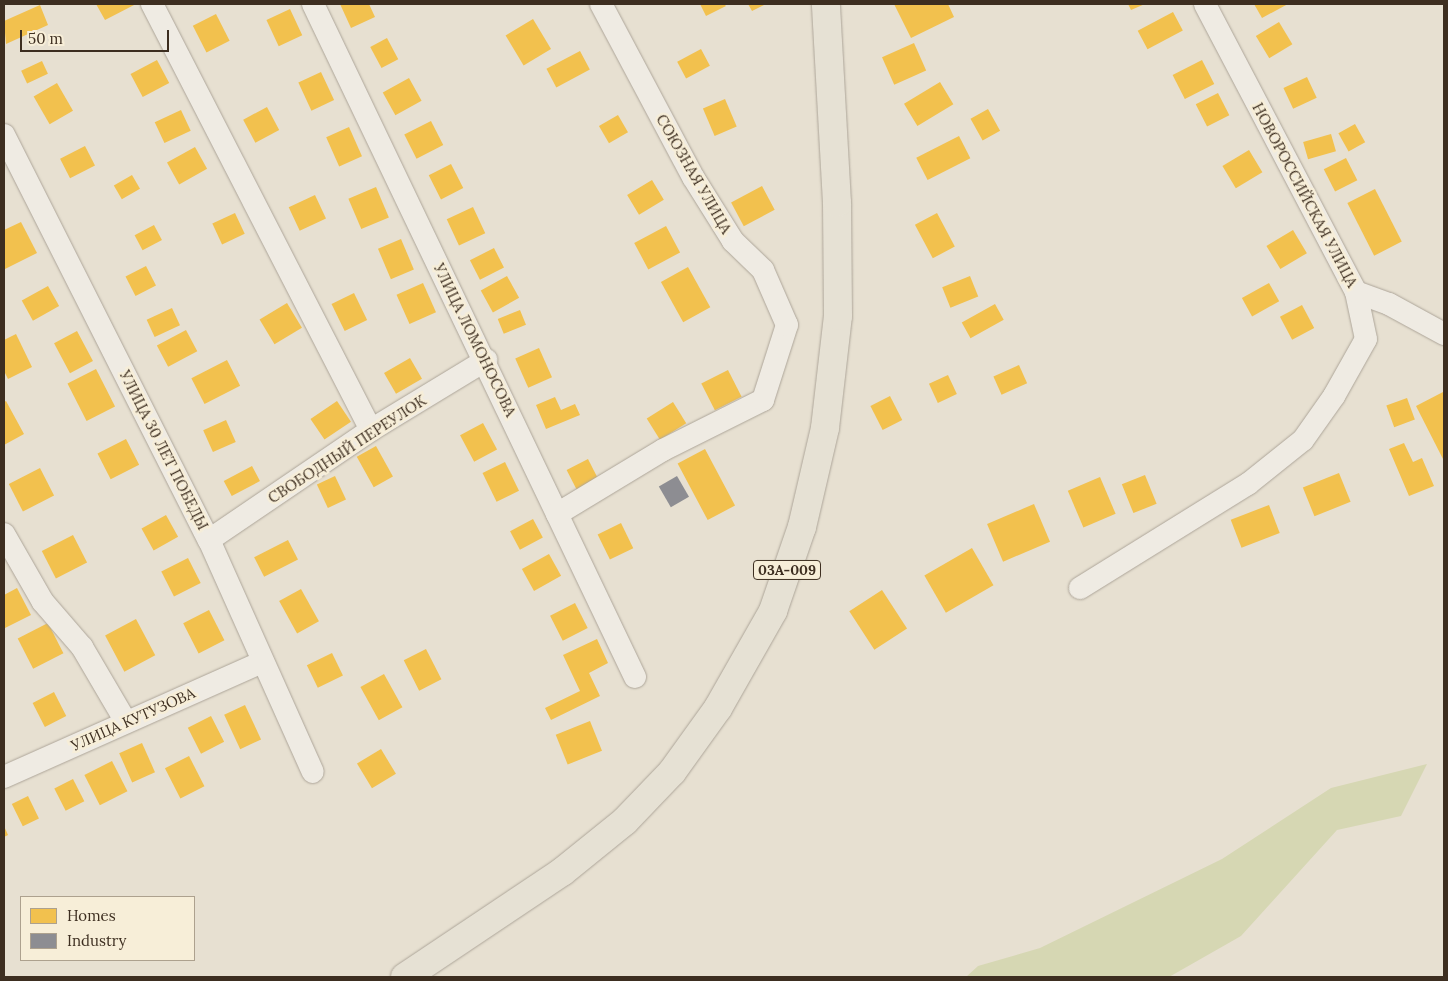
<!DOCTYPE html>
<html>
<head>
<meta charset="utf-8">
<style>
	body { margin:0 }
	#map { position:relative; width:1448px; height:981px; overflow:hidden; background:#e7e0d1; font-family:Lora,serif }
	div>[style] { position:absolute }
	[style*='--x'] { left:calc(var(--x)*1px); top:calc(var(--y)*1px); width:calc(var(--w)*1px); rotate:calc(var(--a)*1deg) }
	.green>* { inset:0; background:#d6d7b3 }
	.homes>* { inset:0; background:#f2c14e; transform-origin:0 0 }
	.industry>* { inset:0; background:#8d8d92; transform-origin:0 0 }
	.roads { filter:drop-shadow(0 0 1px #ada599) drop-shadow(0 0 1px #ada599) }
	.minor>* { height:22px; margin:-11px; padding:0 11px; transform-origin:11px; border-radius:11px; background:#efebe3 }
	.major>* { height:28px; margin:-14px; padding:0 14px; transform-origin:14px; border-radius:14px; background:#e6e1d4 }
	span { translate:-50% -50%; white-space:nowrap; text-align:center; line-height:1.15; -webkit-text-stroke:5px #f7eed8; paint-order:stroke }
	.shield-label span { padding:1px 4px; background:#f7eed8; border:1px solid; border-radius:4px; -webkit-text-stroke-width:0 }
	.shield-label { font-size:14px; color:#3d2e20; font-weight:700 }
	.street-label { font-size:15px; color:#3d2e20 }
	.frame { position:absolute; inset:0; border:5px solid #3d2e20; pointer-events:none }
	.legend { position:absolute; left:20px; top:896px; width:175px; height:65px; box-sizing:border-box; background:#f7eed8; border:1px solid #ada18e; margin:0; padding:6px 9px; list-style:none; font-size:15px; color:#3d2e20 }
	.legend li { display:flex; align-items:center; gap:10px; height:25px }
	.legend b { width:25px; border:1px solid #ada18e }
	.scale { position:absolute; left:20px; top:30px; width:149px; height:22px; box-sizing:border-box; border:2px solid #3d2e20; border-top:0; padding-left:6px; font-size:15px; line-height:18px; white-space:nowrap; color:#3d2e20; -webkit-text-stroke:4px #f7eed8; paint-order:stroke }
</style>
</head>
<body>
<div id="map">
	<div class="green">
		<div style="clip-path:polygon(1427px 764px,1401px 816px,1337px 830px,1241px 936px,1169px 977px,966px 977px,978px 966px,1040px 948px,1222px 859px,1331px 788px)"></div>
	</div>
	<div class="homes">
		<div style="clip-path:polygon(96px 4px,136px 4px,105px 20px)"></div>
		<div style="clip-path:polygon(340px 4px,369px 4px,375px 17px,351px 28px)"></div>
		<div style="clip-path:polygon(700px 4px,724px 4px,726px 6px,706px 16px)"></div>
		<div style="clip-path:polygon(748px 4px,766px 4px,752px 11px)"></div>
		<div style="clip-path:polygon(894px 4px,948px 4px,954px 17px,911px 38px)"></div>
		<div style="clip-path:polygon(1128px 4px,1145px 4px,1131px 10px)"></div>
		<div style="clip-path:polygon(1254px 4px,1288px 4px,1262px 18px)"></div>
		<div style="clip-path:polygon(40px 5px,48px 25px,6px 44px,4px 21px)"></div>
		<div style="left:290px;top:9px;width:29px;height:26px;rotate:65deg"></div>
		<div style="left:1173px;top:12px;width:21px;height:40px;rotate:62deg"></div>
		<div style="left:216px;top:14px;width:30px;height:26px;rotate:63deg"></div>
		<div style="left:533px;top:19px;width:35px;height:32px;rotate:59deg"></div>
		<div style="left:1279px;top:22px;width:26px;height:27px;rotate:59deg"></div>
		<div style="left:387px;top:38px;width:24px;height:19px;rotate:62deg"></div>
		<div style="left:914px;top:43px;width:30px;height:35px;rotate:66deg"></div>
		<div style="left:701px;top:49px;width:19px;height:27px;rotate:62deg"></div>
		<div style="left:580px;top:51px;width:21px;height:38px;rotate:62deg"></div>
		<div style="left:157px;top:60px;width:26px;height:30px;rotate:62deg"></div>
		<div style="left:1202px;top:60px;width:27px;height:33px;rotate:63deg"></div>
		<div style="left:42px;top:61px;width:14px;height:23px;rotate:65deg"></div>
		<div style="left:321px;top:72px;width:31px;height:25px;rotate:65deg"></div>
		<div style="left:1307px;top:77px;width:23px;height:26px;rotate:65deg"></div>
		<div style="left:409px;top:78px;width:26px;height:30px;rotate:61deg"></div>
		<div style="left:940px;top:82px;width:26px;height:42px;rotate:59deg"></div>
		<div style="left:57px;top:83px;width:32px;height:27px;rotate:60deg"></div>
		<div style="left:1218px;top:93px;width:25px;height:25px;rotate:63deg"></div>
		<div style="left:725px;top:99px;width:30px;height:24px;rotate:67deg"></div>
		<div style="left:267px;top:107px;width:26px;height:27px;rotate:62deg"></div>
		<div style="left:988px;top:109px;width:25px;height:20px;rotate:61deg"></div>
		<div style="left:181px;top:110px;width:23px;height:29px;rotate:65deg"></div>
		<div style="left:618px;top:115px;width:20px;height:22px;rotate:60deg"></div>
		<div style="left:431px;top:121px;width:27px;height:30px;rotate:63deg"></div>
		<div style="left:1355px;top:124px;width:21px;height:19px;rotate:61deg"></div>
		<div style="left:349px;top:127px;width:32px;height:25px;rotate:66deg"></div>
		<div style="left:1331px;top:134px;width:18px;height:29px;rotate:74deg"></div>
		<div style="left:959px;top:136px;width:25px;height:48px;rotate:63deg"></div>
		<div style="left:85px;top:146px;width:22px;height:28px;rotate:63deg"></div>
		<div style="left:195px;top:147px;width:25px;height:32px;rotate:61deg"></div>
		<div style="left:1249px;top:150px;width:26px;height:31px;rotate:59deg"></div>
		<div style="left:1346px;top:158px;width:25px;height:25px;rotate:63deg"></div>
		<div style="left:451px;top:164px;width:27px;height:25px;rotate:63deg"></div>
		<div style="left:132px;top:175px;width:16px;height:21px;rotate:60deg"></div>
		<div style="left:652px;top:180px;width:23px;height:29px;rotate:59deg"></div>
		<div style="left:762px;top:186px;width:27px;height:35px;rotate:62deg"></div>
		<div style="left:376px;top:187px;width:33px;height:30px;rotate:67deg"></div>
		<div style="left:1375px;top:189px;width:59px;height:31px;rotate:63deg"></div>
		<div style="left:315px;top:195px;width:26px;height:29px;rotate:65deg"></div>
		<div style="left:473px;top:207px;width:29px;height:29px;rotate:65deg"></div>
		<div style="left:235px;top:213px;width:23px;height:25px;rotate:65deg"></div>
		<div style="left:937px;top:213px;width:38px;height:25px;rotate:62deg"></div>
		<div style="clip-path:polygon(21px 222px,37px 253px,5px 269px,4px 230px)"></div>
		<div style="left:154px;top:225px;width:17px;height:22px;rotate:62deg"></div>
		<div style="left:666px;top:226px;width:30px;height:36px;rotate:62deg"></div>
		<div style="left:1293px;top:230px;width:27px;height:31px;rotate:59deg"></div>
		<div style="left:401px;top:239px;width:33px;height:25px;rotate:67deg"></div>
		<div style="left:494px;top:248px;width:22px;height:27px;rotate:63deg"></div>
		<div style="left:146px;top:266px;width:22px;height:23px;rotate:63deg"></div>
		<div style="left:688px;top:267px;width:46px;height:31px;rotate:61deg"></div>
		<div style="left:507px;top:276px;width:25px;height:30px;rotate:61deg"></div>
		<div style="left:970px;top:276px;width:22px;height:30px;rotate:68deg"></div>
		<div style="left:423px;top:283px;width:32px;height:29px;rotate:66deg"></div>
		<div style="left:1269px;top:283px;width:21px;height:31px;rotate:61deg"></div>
		<div style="left:48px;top:286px;width:23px;height:30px;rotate:61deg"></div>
		<div style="left:354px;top:293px;width:30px;height:25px;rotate:64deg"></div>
		<div style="left:287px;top:303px;width:29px;height:32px;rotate:59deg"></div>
		<div style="left:995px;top:304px;width:18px;height:38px;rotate:61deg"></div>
		<div style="left:1302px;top:305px;width:26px;height:25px;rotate:62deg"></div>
		<div style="left:172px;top:308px;width:19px;height:28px;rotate:65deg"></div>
		<div style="left:520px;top:310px;width:16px;height:24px;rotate:68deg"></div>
		<div style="left:186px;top:330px;width:24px;height:33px;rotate:62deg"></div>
		<div style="left:77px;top:331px;width:34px;height:26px;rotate:62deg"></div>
		<div style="clip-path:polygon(16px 334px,32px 367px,8px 379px,4px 371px,4px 340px)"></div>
		<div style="left:539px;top:348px;width:32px;height:26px;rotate:66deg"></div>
		<div style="left:410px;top:358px;width:24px;height:30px;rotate:60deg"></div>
		<div style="left:227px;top:360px;width:29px;height:40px;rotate:63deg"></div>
		<div style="left:1019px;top:365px;width:20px;height:28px;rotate:66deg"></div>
		<div style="left:96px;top:369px;width:42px;height:32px;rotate:63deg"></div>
		<div style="left:728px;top:370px;width:30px;height:30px;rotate:63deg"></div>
		<div style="left:948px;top:375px;width:21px;height:21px;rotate:65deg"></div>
		<div style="clip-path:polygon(1443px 392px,1444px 395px,1444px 461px,1416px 406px)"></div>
		<div style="left:890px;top:396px;width:27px;height:22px;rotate:63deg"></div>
		<div style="clip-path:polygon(555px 397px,561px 410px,575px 404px,580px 415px,546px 429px,536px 405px)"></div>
		<div style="left:1407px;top:398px;width:23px;height:22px;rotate:70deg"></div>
		<div style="clip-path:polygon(6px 401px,24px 434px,4px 445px,4px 402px)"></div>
		<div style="left:337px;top:401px;width:25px;height:32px;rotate:56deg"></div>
		<div style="left:673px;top:402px;width:25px;height:31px;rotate:58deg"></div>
		<div style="left:226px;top:420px;width:24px;height:25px;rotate:66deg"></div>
		<div style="left:483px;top:423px;width:30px;height:26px;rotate:62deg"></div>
		<div style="left:126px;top:439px;width:29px;height:32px;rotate:63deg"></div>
		<div style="clip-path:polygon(1404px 443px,1413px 462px,1422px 458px,1434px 486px,1409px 496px,1389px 449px)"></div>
		<div style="left:376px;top:446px;width:35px;height:22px;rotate:61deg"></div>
		<div style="left:705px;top:449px;width:64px;height:31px;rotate:62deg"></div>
		<div style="left:588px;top:459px;width:28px;height:24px;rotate:63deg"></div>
		<div style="left:505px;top:462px;width:32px;height:25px;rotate:64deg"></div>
		<div style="left:252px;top:466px;width:17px;height:32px;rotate:62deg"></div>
		<div style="left:40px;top:468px;width:31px;height:35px;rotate:63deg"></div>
		<div style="left:1339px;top:473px;width:31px;height:39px;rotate:68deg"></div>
		<div style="left:1145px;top:475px;width:31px;height:25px;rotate:68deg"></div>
		<div style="left:335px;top:476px;width:26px;height:20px;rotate:65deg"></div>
		<div style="left:1100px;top:477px;width:40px;height:35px;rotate:67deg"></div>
		<div style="left:1034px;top:504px;width:41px;height:51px;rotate:67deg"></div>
		<div style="left:1269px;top:505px;width:30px;height:41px;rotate:69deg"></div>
		<div style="left:166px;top:515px;width:25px;height:28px;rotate:61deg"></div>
		<div style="left:533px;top:519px;width:21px;height:26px;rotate:62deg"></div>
		<div style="left:621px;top:523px;width:28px;height:26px;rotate:64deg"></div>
		<div style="left:73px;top:535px;width:31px;height:35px;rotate:63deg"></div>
		<div style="left:288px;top:540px;width:22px;height:38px;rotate:63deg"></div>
		<div style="left:972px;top:548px;width:43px;height:55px;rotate:60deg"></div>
		<div style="left:549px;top:554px;width:25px;height:31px;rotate:61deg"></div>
		<div style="left:188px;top:558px;width:28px;height:30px;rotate:63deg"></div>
		<div style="clip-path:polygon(17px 588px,31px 615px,5px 628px,4px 595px)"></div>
		<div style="left:301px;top:589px;width:37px;height:25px;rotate:61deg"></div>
		<div style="left:882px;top:590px;width:46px;height:39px;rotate:57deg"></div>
		<div style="left:575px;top:603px;width:28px;height:28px;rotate:63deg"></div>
		<div style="left:209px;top:610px;width:34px;height:29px;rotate:63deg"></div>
		<div style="left:136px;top:619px;width:41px;height:35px;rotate:62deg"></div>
		<div style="left:48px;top:623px;width:34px;height:34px;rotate:63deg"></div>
		<div style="clip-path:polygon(597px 639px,608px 663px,589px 673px,600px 696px,551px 720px,545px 708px,580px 691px,563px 655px)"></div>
		<div style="left:426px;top:649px;width:34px;height:25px;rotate:63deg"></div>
		<div style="left:332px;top:653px;width:25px;height:28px;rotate:64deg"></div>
		<div style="left:384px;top:674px;width:38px;height:27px;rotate:61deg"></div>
		<div style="left:54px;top:692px;width:27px;height:24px;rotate:63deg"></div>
		<div style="left:245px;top:705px;width:38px;height:23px;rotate:65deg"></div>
		<div style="left:211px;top:716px;width:29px;height:26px;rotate:63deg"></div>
		<div style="left:590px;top:721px;width:32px;height:37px;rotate:68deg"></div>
		<div style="left:142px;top:743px;width:32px;height:25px;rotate:66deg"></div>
		<div style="left:381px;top:749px;width:29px;height:28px;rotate:59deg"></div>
		<div style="left:189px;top:756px;width:34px;height:27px;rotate:63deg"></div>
		<div style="left:112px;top:761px;width:34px;height:31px;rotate:63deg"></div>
		<div style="left:73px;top:779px;width:25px;height:21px;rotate:63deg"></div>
		<div style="left:28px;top:796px;width:25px;height:18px;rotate:64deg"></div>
		<div style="clip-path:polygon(4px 826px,8px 835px,4px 837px)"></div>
	</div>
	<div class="industry">
		<div style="left:677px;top:476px;width:24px;height:21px;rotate:60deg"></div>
	</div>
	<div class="roads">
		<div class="minor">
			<div style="--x:152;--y:4;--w:479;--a:62.8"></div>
			<div style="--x:313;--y:4;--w:746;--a:64.43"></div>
			<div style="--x:4;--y:135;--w:454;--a:63.2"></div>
			<div style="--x:209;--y:540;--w:254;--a:65.9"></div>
			<div style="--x:1356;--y:292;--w:35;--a:20"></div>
			<div style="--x:1389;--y:304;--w:63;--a:28.6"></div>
			<div style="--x:557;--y:514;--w:124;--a:-31.1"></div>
			<div style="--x:663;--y:450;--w:112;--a:-26.6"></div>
			<div style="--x:763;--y:400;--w:79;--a:-72.3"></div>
			<div style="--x:787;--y:325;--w:60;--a:-113.6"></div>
			<div style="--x:763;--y:270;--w:42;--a:-136"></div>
			<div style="--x:733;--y:241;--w:75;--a:-122"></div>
			<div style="--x:693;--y:177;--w:196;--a:-118"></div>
			<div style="--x:4;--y:534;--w:78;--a:60.2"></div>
			<div style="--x:43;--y:602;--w:60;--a:49.1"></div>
			<div style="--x:82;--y:647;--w:87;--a:59.6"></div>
			<div style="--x:209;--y:540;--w:196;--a:-34.2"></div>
			<div style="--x:371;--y:430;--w:135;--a:-31.3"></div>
			<div style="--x:1080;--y:588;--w:198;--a:-31.8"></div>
			<div style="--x:1248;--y:484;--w:70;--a:-38.7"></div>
			<div style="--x:1303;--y:440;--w:54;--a:-54.8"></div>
			<div style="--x:1334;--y:396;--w:65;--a:-60.7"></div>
			<div style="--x:1366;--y:339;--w:48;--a:-102"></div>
			<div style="--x:1356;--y:292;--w:325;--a:-117.7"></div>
			<div style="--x:4;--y:777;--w:282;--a:-24"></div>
		</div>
		<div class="major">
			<div style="--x:405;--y:977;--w:189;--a:-33.8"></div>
			<div style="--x:562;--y:872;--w:81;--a:-39"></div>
			<div style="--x:625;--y:821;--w:68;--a:-46.2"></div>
			<div style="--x:672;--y:772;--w:79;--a:-54.3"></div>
			<div style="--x:718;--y:708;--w:112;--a:-60.4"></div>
			<div style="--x:773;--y:611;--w:89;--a:-71"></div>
			<div style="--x:802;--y:527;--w:102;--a:-76.9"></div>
			<div style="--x:825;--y:428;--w:113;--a:-83.4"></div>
			<div style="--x:838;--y:316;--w:113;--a:-90.5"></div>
			<div style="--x:837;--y:203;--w:199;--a:-93.2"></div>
		</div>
	</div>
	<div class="shield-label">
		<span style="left:787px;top:570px">03А-009</span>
	</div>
	<div class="street-label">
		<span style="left:694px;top:174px;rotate:60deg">СОЮЗНАЯ УЛИЦА</span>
		<span style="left:1305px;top:195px;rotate:62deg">НОВОРОССИЙСКАЯ УЛИЦА</span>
		<span style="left:475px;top:340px;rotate:64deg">УЛИЦА ЛОМОНОСОВА</span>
		<span style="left:347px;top:449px;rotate:-33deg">СВОБОДНЫЙ ПЕРЕУЛОК</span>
		<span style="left:164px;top:450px;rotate:63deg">УЛИЦА 30 ЛЕТ ПОБЕДЫ</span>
		<span style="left:133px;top:719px;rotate:-24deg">УЛИЦА КУТУЗОВА</span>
	</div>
	<div class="frame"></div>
	<ul class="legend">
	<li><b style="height:14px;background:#f2c14e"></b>Homes</li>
	<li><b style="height:14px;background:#8d8d92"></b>Industry</li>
	</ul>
	<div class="scale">50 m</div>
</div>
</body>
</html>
